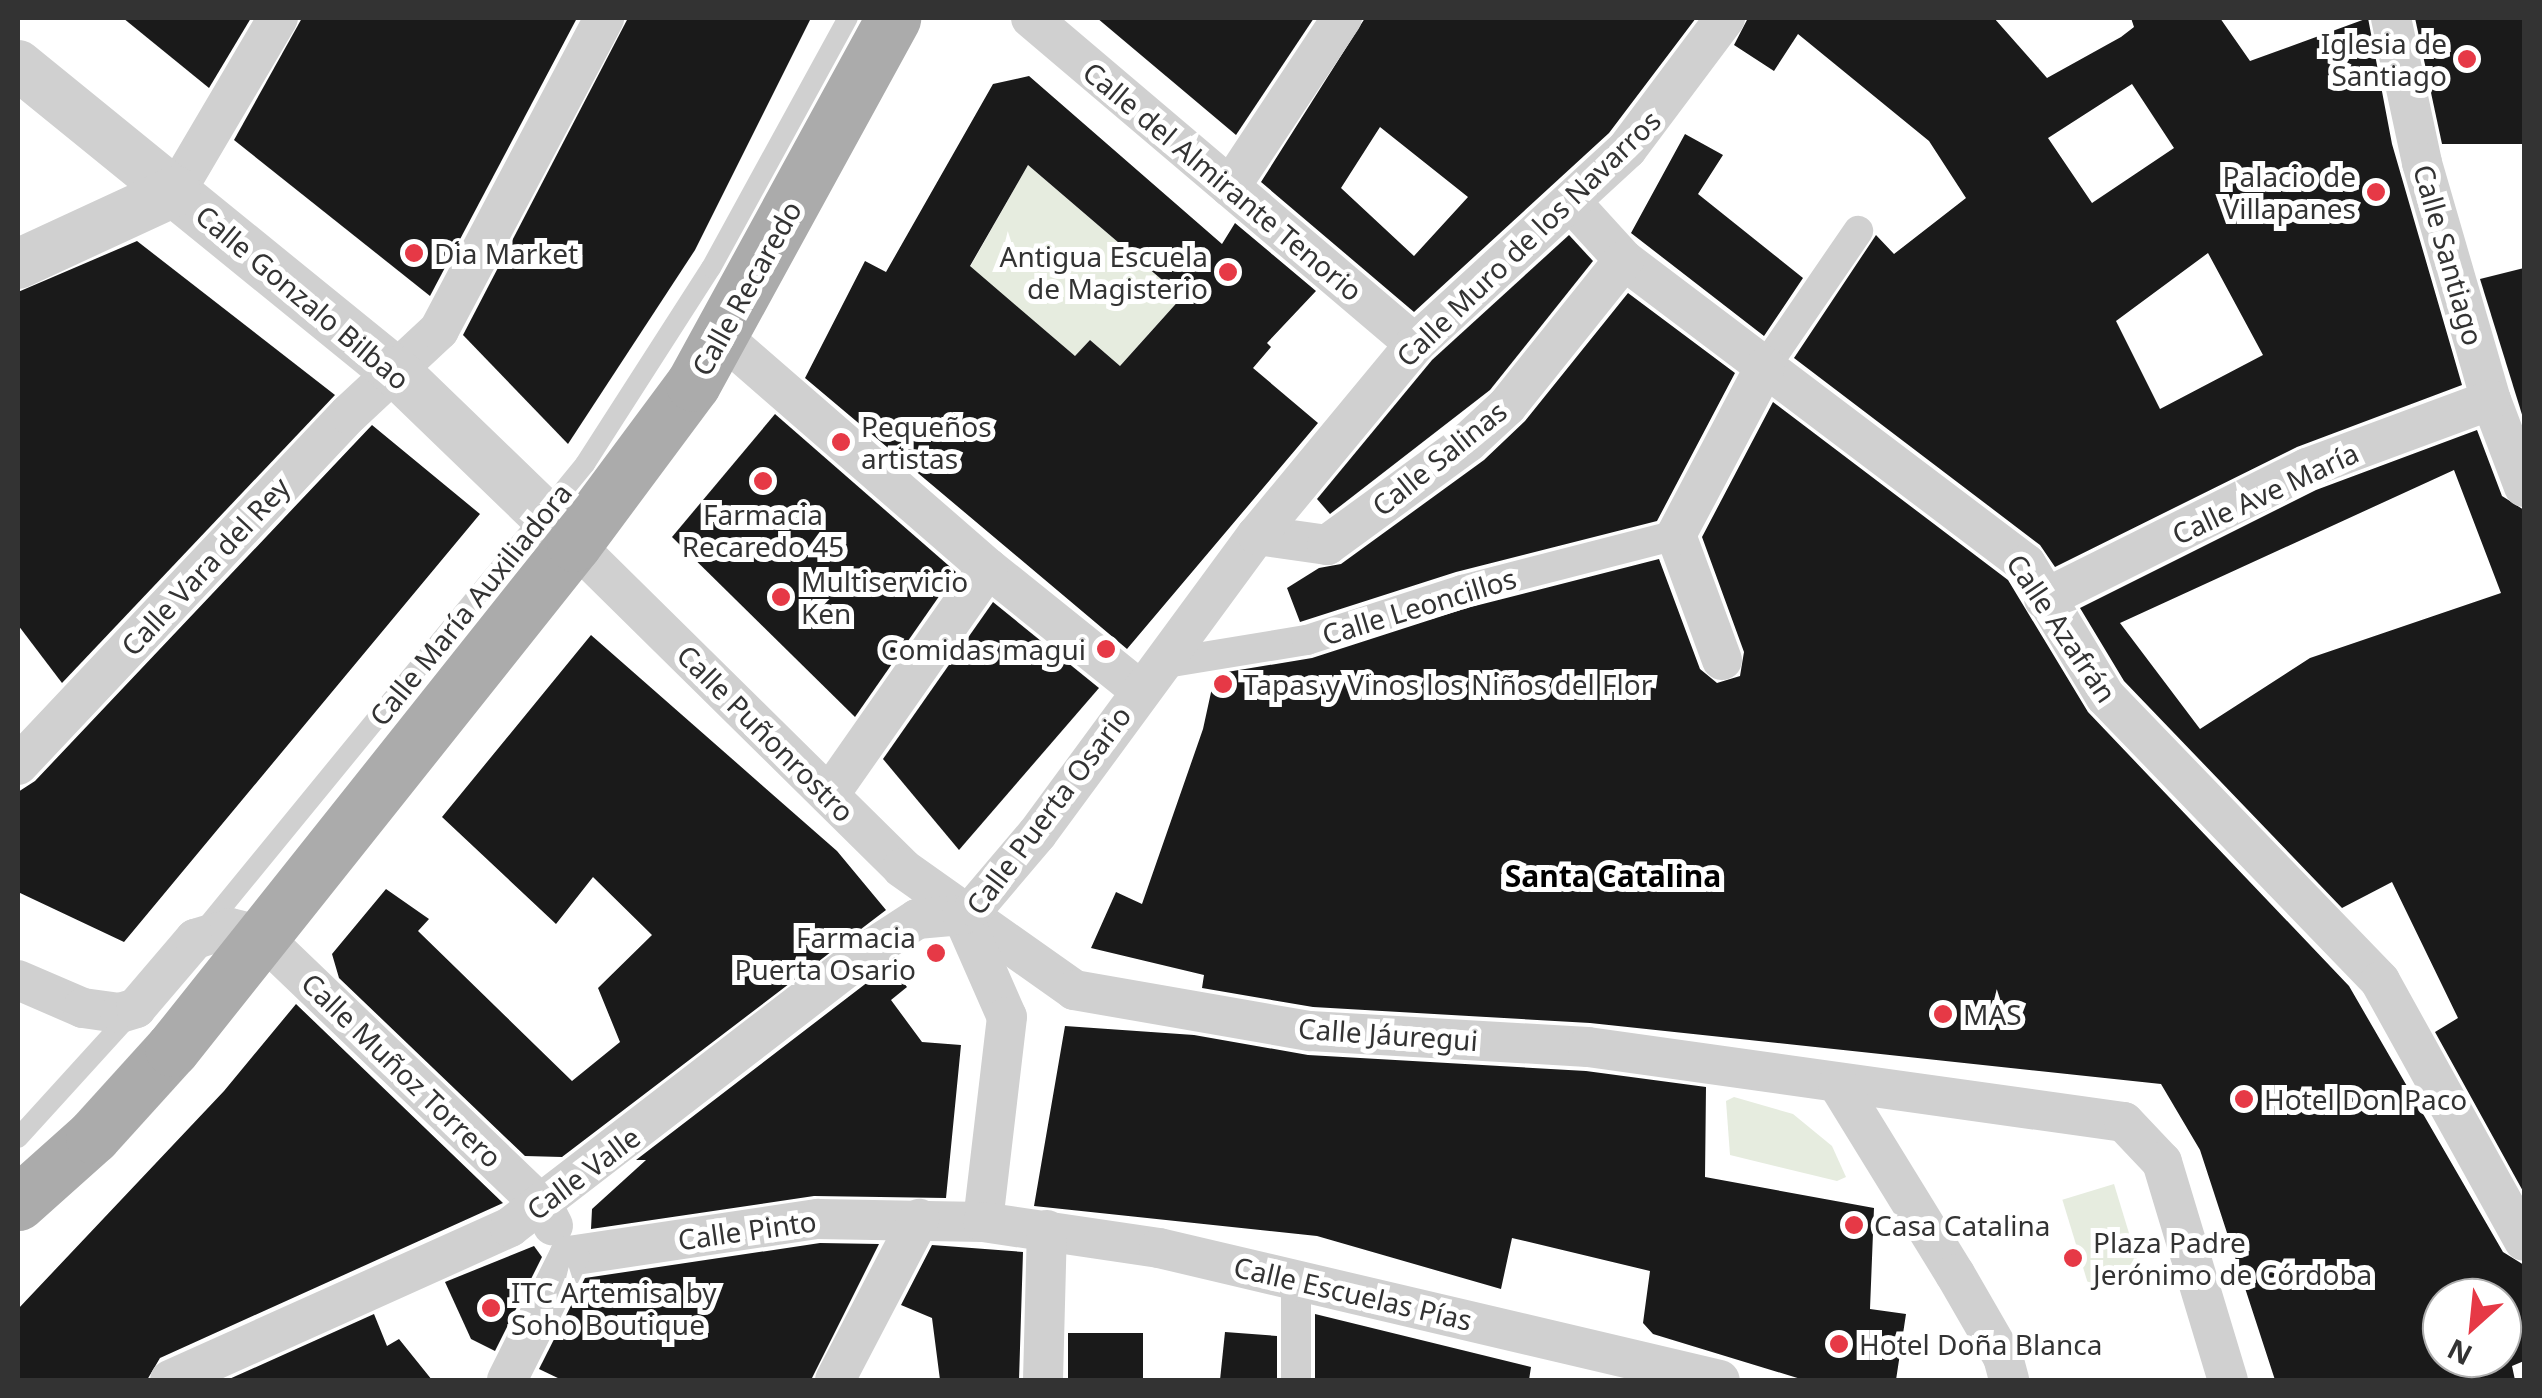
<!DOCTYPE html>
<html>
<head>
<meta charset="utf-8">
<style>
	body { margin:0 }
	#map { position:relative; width:2542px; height:1398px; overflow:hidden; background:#fff; font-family:"Noto Sans",sans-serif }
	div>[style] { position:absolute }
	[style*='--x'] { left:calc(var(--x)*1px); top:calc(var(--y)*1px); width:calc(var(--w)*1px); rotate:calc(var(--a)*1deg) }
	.green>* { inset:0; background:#e6ecdf; transform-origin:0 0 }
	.building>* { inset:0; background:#1a1a1a; transform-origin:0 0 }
	.service>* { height:20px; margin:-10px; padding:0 10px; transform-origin:10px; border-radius:10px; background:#d0d0d0 }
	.pedestrian>* { height:30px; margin:-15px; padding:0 15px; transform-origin:15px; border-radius:15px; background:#d0d0d0 }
	.minor>* { height:40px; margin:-20px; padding:0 20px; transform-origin:20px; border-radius:20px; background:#d0d0d0 }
	.tertiary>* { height:50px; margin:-25px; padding:0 25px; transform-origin:25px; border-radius:25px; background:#d0d0d0 }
	.primary>* { height:55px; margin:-27.5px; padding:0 27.5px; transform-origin:27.5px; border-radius:27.5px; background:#ababab }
	.dots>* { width:28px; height:28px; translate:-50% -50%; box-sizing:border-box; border:5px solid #fff; border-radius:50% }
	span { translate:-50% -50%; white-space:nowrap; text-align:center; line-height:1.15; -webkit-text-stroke:10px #fff; paint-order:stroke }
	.poi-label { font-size:28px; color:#333 }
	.right { translate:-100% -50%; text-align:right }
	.left { translate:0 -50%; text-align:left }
	.street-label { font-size:28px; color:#333 }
	.neighbourhood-label { font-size:30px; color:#000; font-weight:700 }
	.frame { position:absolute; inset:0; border:20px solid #333; pointer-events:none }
	.north { position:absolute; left:2422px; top:1278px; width:100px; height:100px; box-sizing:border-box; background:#fff; border:2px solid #adadad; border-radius:50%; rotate:207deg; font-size:28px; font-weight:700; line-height:40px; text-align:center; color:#333 }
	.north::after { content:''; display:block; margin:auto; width:35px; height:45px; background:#e63946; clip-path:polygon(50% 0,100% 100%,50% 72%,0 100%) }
</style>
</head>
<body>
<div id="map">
	<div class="green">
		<div style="clip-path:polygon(1028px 165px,1182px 297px,1120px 366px,1090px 340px,1075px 356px,970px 267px)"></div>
		<div style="clip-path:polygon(1734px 1097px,1793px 1114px,1832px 1146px,1846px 1177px,1837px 1181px,1730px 1155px,1726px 1101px)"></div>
		<div style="left:2114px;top:1184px;width:88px;height:54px;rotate:73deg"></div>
	</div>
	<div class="building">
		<div style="clip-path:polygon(123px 18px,251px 18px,209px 88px)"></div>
		<div style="clip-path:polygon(302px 18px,577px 18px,430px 296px,234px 140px)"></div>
		<div style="clip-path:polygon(628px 18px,811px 18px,695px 250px,568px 444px,463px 335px)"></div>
		<div style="clip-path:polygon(1097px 18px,1314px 18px,1236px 135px)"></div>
		<div style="clip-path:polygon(evenodd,1365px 18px,1696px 18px,1609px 133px,1414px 312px,1261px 182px,1365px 18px,1380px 127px,1468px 197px,1414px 256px,1341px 188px,1380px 127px)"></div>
		<div style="clip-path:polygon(evenodd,1748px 18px,1994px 18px,2047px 78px,2121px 37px,2134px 27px,2131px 18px,2220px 18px,2250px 61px,2368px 18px,2392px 144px,2462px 385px,2297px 447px,2055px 567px,2040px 545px,1794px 358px,1876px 235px,1894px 254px,1966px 198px,1929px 141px,1798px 34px,1774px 71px,1734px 45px,1748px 18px,2132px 84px,2174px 148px,2092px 203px,2048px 138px,2132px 84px,1748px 18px,2208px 253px,2263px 355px,2160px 409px,2116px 321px,2208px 253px)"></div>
		<div style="clip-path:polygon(2415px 18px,2524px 18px,2524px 144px,2442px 144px)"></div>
		<div style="clip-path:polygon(evenodd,1029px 76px,1222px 244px,1235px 223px,1316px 291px,1267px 343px,1271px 347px,1253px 368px,1318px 423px,1127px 649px,805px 378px,865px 261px,886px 272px,993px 84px,1029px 76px,1028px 165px,1182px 297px,1120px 366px,1090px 340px,1075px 356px,970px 266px,1028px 165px)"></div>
		<div style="clip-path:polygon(1685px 134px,1723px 155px,1698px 194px,1803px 278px,1764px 336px,1631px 233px)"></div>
		<div style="clip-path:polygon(1569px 235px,1593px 261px,1490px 390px,1330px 514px,1317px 499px,1432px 360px)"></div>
		<div style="clip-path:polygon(137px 241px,335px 395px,62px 683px,18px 625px,18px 292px)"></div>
		<div style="clip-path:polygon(2524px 268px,2524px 421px,2480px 279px)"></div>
		<div style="clip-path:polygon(1628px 293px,1735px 373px,1657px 521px,1456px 572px,1300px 622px,1287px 588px,1319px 568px,1341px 564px,1484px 460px,1525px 421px)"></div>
		<div style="clip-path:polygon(evenodd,1773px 402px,2008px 580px,2088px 712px,2349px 986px,2503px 1252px,2524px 1265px,2524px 1361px,2512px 1366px,2515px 1380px,2275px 1380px,2200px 1150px,2161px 1084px,1590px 1023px,1313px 1007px,1202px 988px,1204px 975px,1091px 948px,1116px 892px,1142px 904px,1203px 729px,1215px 674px,1312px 658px,1467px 608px,1659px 559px,1700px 669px,1717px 683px,1740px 676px,1744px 652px,1702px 537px,1773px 402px,2442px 1298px,2502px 1298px,2502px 1358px,2442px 1358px,2442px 1298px)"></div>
		<div style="clip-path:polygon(775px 414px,956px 572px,855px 717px,672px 537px)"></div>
		<div style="clip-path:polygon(372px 425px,480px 514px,124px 942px,18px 892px,18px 792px,35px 781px)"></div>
		<div style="clip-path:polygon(evenodd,2477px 430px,2502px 496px,2524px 510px,2524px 1193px,2435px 1032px,2458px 1018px,2392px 882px,2342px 908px,2124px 681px,2080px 608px,2316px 490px,2477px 430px,2454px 470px,2501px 593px,2310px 658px,2200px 729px,2120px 623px,2454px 470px)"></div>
		<div style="clip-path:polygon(993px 602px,1099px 688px,959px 850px,883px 759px)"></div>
		<div style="clip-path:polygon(591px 635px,837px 851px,886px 910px,562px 1157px,525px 1156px,339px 978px,332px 954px,386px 889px,429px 919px,418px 931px,572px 1081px,620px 1042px,598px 988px,652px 935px,593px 877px,556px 924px,442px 817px)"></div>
		<div style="clip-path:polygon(890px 965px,907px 987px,891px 1000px,922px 1042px,961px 1045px,946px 1198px,814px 1196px,591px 1229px,592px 1209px,646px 1160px,636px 1160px)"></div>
		<div style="clip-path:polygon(296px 1004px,503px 1203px,160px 1358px,147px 1380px,18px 1380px,18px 1309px,224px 1091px)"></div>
		<div style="clip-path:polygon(1065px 1026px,1194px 1035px,1308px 1055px,1586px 1071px,1706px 1087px,1705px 1177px,1874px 1208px,1870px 1309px,1906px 1314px,1896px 1380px,1804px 1380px,1653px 1334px,1643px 1323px,1650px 1271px,1512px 1238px,1501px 1289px,1317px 1236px,1034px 1206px)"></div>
		<div style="clip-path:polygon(820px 1243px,879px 1244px,811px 1380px,562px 1380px,539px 1369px,585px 1278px)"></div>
		<div style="clip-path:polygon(932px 1245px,1023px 1252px,1019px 1380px,940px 1380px,932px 1318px,901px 1305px)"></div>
		<div style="clip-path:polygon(534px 1246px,542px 1257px,495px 1351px,471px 1339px,445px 1282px)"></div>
		<div style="clip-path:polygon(374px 1314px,387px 1346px,399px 1339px,432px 1380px,227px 1380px)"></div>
		<div style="clip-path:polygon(1315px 1314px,1531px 1367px,1529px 1380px,1315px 1380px)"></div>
		<div style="clip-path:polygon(1225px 1332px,1277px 1336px,1277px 1380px,1220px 1380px)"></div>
		<div style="left:1143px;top:1333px;width:47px;height:75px;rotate:90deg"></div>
	</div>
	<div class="service">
		<div style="--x:202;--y:932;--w:605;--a:-50.7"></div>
		<div style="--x:585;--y:464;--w:233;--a:-57.3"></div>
		<div style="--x:711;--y:268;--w:285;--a:-61.3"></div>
		<div style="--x:18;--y:1138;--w:168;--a:-47.7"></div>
	</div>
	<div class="pedestrian">
		<div style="--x:1765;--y:367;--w:165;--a:-55.6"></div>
		<div style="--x:1160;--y:664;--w:149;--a:-9.3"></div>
		<div style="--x:1307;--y:640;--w:163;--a:-17.9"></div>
		<div style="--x:1462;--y:590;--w:221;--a:-14.4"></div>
		<div style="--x:1296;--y:1380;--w:100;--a:-90"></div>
	</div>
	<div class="minor">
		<div style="--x:1031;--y:18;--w:504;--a:40.33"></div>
		<div style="--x:2391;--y:18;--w:148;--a:77.9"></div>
		<div style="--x:2422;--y:163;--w:247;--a:73.8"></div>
		<div style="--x:2491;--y:400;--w:93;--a:69.2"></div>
		<div style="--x:1230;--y:187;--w:203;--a:-56.5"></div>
		<div style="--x:176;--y:191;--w:201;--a:-59.5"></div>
		<div style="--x:1572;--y:203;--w:77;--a:47.6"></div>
		<div style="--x:1624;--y:260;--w:504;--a:37.1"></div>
		<div style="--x:2026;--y:564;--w:154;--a:59.1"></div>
		<div style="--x:2105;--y:696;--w:396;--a:46"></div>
		<div style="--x:2380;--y:981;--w:297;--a:61"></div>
		<div style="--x:721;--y:336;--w:354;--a:41"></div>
		<div style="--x:988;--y:568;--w:195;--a:38.8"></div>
		<div style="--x:1257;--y:535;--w:71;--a:8.1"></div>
		<div style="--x:1327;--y:545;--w:175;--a:-36.1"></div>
		<div style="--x:1468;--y:442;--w:53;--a:-42.7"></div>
		<div style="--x:1507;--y:406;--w:187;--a:-51.3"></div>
		<div style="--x:574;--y:544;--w:461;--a:44.6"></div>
		<div style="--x:902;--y:868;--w:211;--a:35.3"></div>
		<div style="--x:1074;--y:990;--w:240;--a:9.9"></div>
		<div style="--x:1310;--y:1031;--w:278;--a:3.3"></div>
		<div style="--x:1588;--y:1047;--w:541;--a:7.97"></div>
		<div style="--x:2124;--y:1122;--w:55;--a:46.5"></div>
		<div style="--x:2162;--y:1162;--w:228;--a:73.2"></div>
		<div style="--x:2044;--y:599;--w:294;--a:-26.5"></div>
		<div style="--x:2307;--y:468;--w:196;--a:-20.3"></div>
		<div style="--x:1722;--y:660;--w:133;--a:-110.2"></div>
		<div style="--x:1676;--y:535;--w:190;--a:-62.1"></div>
		<div style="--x:18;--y:765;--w:482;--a:-46.7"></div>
		<div style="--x:349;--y:414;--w:123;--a:-43"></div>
		<div style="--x:439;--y:330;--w:353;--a:-62.1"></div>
		<div style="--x:829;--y:795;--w:277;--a:-55"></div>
		<div style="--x:963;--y:917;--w:109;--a:66.3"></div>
		<div style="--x:1007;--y:1017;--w:206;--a:96.7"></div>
		<div style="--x:18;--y:980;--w:71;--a:23.3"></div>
		<div style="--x:83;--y:1008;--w:37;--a:8"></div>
		<div style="--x:120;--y:1013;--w:17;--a:-17"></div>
		<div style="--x:136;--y:1008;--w:91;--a:-49.5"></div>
		<div style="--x:195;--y:939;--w:37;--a:-17"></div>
		<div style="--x:230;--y:928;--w:32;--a:14"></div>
		<div style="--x:261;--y:936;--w:390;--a:43.8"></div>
		<div style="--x:543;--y:1206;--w:22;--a:63"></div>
		<div style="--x:1838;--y:1084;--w:223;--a:58.4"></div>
		<div style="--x:1955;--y:1274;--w:96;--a:60"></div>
		<div style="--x:2003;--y:1357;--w:24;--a:75"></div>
		<div style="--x:569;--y:1256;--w:252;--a:-8.5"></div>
		<div style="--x:818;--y:1219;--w:165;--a:1"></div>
		<div style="--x:983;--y:1222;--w:178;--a:8.4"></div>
		<div style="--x:1159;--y:1248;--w:576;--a:13.24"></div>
		<div style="--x:170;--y:1380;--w:373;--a:-24.2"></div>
		<div style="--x:510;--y:1227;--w:456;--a:-37.6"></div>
		<div style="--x:871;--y:949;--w:55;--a:-33.1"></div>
		<div style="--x:917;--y:919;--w:45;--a:-5.1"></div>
		<div style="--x:962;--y:915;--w:15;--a:-32"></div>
		<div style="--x:975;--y:907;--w:96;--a:-49.7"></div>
		<div style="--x:1037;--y:834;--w:371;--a:-53.7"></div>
		<div style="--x:1257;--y:535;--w:248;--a:-50.4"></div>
		<div style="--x:1415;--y:344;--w:288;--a:-42.6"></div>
		<div style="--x:1627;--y:149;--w:164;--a:-53.2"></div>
		<div style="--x:507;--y:1380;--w:139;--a:-63.4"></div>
		<div style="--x:835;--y:1380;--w:182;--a:-62.4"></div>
		<div style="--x:1043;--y:1380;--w:150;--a:-88.5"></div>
	</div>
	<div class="tertiary">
		<div style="--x:18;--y:65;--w:486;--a:39.1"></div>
		<div style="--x:395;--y:371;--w:249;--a:44"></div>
		<div style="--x:18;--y:264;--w:174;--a:-24.8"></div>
	</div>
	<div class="primary">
		<div style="--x:18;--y:1203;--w:101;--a:-41.8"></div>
		<div style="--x:93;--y:1136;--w:118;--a:-47.8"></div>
		<div style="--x:172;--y:1049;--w:645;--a:-51.48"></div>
		<div style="--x:574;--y:544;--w:199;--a:-53.4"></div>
		<div style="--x:693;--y:384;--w:417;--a:-61.3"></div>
	</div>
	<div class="dots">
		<div style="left:2467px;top:59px;background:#e63946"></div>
		<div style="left:2376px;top:192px;background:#e63946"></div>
		<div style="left:414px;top:253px;background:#e63946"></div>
		<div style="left:1228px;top:272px;background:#e63946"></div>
		<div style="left:841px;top:442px;background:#e63946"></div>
		<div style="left:763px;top:481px;background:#e63946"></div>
		<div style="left:781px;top:597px;background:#e63946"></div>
		<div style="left:1106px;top:649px;background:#e63946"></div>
		<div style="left:1223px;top:684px;background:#e63946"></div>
		<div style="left:936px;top:953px;background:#e63946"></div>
		<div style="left:1943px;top:1014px;background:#e63946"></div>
		<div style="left:2244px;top:1099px;background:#e63946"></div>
		<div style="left:1854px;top:1225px;background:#e63946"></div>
		<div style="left:2073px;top:1258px;background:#e63946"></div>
		<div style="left:491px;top:1308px;background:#e63946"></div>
		<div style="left:1839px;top:1344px;background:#e63946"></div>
	</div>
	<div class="poi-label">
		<span class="right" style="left:2447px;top:59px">Iglesia de<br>Santiago</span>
		<span class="right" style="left:2356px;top:192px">Palacio de<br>Villapanes</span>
		<span class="left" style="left:434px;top:253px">Dia Market</span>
		<span class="right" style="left:1208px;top:272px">Antigua Escuela<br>de Magisterio</span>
		<span class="left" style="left:861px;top:442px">Pequeños<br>artistas</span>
		<span style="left:763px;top:530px">Farmacia<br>Recaredo 45</span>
		<span class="left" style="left:801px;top:597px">Multiservicio<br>Ken</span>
		<span class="right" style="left:1086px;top:649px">Comidas magui</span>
		<span class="left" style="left:1243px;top:684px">Tapas y Vinos los Niños del Flor</span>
		<span class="right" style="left:916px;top:953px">Farmacia<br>Puerta Osario</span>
		<span class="left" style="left:1963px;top:1014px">MAS</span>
		<span class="left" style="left:2264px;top:1099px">Hotel Don Paco</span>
		<span class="left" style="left:1874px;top:1225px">Casa Catalina</span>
		<span class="left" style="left:2093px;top:1258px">Plaza Padre<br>Jerónimo de Córdoba</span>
		<span class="left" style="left:511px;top:1308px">ITC Artemisa by<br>Soho Boutique</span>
		<span class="left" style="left:1859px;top:1344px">Hotel Doña Blanca</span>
	</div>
	<div class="street-label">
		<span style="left:1223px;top:181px;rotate:40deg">Calle del Almirante Tenorio</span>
		<span style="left:1528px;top:238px;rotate:-44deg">Calle Muro de los Navarros</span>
		<span style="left:2449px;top:255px;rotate:74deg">Calle Santiago</span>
		<span style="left:746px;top:288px;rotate:-61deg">Calle Recaredo</span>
		<span style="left:303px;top:297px;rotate:40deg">Calle Gonzalo Bilbao</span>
		<span style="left:1439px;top:458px;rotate:-39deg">Calle Salinas</span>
		<span style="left:2265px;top:493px;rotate:-25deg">Calle Ave María</span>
		<span style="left:205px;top:566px;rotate:-47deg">Calle Vara del Rey</span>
		<span style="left:470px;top:604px;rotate:-51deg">Calle María Auxiliadora</span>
		<span style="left:1419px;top:606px;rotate:-17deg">Calle Leoncillos</span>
		<span style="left:2062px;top:628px;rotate:56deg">Calle Azafrán</span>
		<span style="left:766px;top:733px;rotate:45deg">Calle Puñonrostro</span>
		<span style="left:1048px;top:810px;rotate:-53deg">Calle Puerta Osario</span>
		<span style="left:1388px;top:1034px;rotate:4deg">Calle Jáuregui</span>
		<span style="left:402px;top:1070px;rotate:44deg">Calle Muñoz Torrero</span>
		<span style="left:583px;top:1173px;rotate:-37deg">Calle Valle</span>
		<span style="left:747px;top:1230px;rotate:-8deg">Calle Pinto</span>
		<span style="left:1353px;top:1293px;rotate:13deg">Calle Escuelas Pías</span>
	</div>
	<div class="neighbourhood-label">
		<span style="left:1613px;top:876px">Santa Catalina</span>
	</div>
	<div class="frame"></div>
	<div class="north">N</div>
</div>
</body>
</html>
